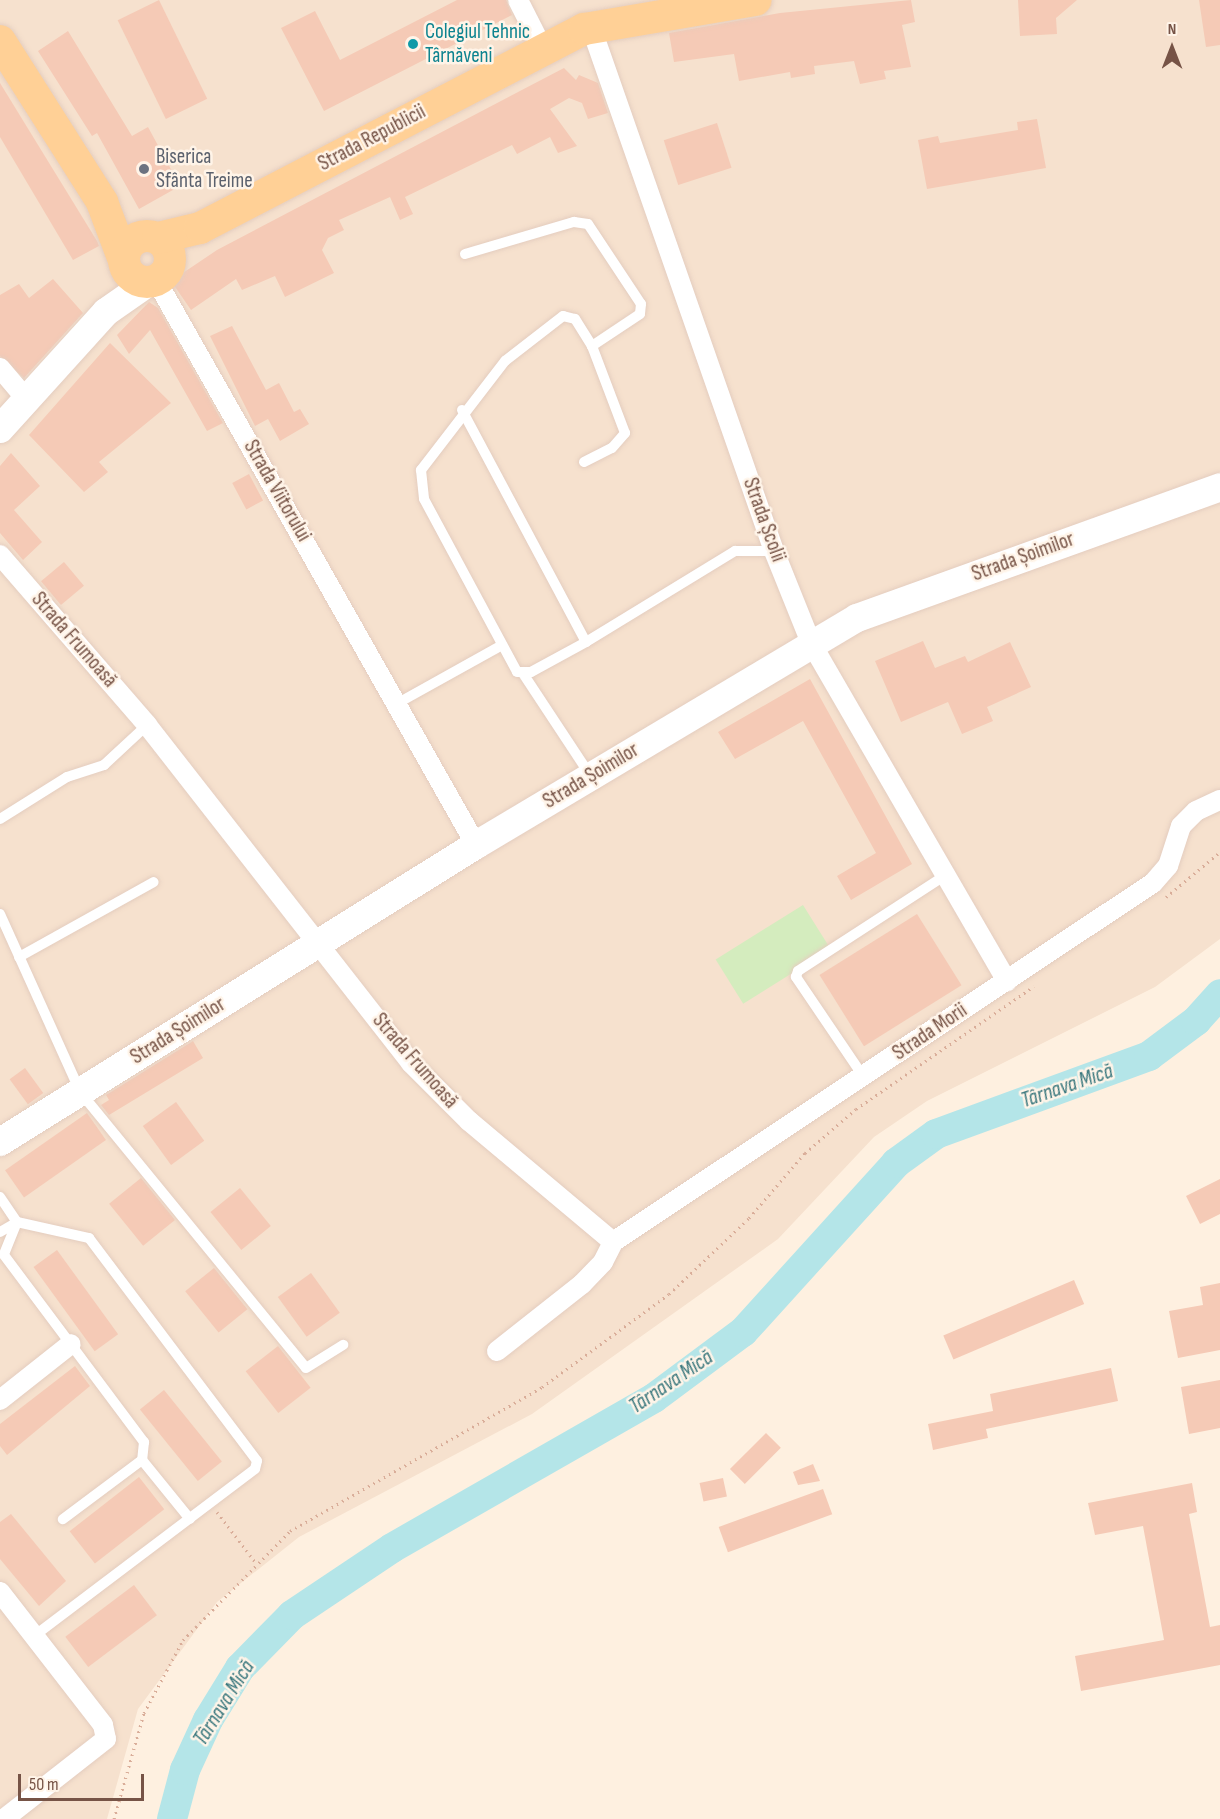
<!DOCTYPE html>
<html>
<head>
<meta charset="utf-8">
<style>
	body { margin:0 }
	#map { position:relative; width:1220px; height:1819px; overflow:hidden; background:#fef0e0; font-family:"Sofia Sans Condensed",sans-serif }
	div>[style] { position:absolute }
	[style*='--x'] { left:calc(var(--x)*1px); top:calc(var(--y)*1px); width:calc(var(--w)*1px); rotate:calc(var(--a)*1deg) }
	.residential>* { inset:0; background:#f6e1ce }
	.green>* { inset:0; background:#d4ecbe; transform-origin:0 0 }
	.river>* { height:30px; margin:-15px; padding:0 15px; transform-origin:15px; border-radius:15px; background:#b4e5e8 }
	.building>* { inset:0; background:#f5cab6; transform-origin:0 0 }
	.path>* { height:3px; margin-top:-1.5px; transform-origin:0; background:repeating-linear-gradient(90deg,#d9ad99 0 1.5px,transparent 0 6px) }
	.roads { filter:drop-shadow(0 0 2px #e4cdbf) drop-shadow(0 0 2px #e4cdbf) }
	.lane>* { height:10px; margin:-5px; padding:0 5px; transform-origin:5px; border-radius:5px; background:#fff }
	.street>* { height:20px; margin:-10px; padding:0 10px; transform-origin:10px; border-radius:10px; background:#fff }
	.secondary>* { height:28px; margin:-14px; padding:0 14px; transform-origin:14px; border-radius:14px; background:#fff }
	.primary>* { height:32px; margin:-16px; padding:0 16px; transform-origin:16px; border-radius:16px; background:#ffd096 }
	.primary>.ring { margin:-16px; padding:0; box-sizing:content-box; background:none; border:32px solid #ffd096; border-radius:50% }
	.dots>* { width:16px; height:16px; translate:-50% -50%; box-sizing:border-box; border:3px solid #fff4e8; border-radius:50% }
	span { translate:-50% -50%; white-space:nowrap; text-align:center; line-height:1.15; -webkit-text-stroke:5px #fff4e8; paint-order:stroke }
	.culture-label { font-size:21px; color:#0d838f }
	.left { translate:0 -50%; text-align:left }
	.street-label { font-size:21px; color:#765346 }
	.worship-label { font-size:21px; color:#5b616d }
	.water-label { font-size:22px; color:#39777d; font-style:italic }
	.north { position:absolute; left:1142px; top:18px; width:60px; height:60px; -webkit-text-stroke:4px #fff4e8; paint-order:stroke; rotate:0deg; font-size:16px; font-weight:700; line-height:24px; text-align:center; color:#765346 }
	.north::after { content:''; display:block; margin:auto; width:21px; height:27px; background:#765346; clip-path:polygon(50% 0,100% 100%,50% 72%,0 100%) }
	.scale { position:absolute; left:18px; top:1774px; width:126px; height:27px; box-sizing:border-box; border:3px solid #765346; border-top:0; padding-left:8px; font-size:18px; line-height:21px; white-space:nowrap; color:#765346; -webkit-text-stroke:4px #fff4e8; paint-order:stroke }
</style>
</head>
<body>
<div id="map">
	<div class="residential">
		<div style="clip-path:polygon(0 0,1220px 0,1220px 939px,1155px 987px,927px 1101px,874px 1137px,778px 1239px,532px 1414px,299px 1537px,217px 1602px,138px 1709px,107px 1819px,0 1819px)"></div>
	</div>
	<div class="green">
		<div style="left:803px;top:905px;width:52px;height:103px;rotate:58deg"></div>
	</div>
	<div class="river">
		<div style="--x:172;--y:1819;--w:51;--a:-75.1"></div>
		<div style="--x:185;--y:1770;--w:55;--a:-65.3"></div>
		<div style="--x:208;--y:1720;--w:61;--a:-58.4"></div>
		<div style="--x:240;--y:1668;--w:74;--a:-45.5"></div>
		<div style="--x:292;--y:1615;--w:120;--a:-33.8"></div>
		<div style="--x:392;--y:1548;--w:302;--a:-29.8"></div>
		<div style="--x:654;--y:1398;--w:111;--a:-36.6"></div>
		<div style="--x:743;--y:1332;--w:228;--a:-47.8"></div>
		<div style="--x:896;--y:1163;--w:49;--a:-35.9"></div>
		<div style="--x:936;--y:1134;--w:227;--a:-20.1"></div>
		<div style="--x:1149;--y:1056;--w:59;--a:-36.7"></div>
		<div style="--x:1196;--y:1021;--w:36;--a:-48"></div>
	</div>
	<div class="building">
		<div style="left:159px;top:0;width:110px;height:46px;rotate:64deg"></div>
		<div style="clip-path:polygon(457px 0,506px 0,512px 15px,324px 111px,281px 28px,315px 11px,340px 60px)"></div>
		<div style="clip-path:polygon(911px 0,915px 22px,902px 25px,911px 67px,884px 71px,886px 79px,860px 84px,854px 61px,814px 66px,815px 74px,791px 78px,790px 72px,739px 81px,734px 54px,674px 62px,669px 33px,780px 13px)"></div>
		<div style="clip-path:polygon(1018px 0,1077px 0,1056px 18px,1057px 34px,1020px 36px)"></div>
		<div style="clip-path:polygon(1199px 0,1220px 0,1220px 45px,1206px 47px)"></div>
		<div style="clip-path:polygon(68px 31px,132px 136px,148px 127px,180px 186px,139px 209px,97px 133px,92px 136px,38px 51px)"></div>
		<div style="clip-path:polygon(564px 68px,576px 80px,579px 75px,598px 83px,608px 113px,588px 119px,582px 103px,569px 98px,550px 109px,577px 146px,558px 153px,550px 137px,517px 154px,512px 145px,405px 197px,413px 214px,400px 220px,390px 197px,339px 220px,344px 230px,328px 238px,322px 250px,334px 273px,285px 297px,275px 276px,242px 290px,236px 279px,191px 310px,171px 281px,217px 250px)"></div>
		<div style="clip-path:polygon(0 83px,97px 241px,99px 246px,73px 260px,0 137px)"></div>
		<div style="clip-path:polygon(1037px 119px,1046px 168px,927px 189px,918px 140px,938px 136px,940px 143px,1018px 130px,1017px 122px)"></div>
		<div style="left:717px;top:123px;width:47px;height:56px;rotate:72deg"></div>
		<div style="clip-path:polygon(53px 279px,83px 313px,24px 378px,0 356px,0 295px,19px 284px,29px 298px)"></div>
		<div style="clip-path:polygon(149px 302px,158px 308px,223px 423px,207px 431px,150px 330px,129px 354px,117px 335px)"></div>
		<div style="clip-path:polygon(232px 326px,266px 390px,279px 383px,294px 412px,300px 409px,309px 424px,280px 441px,268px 419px,255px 426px,210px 336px)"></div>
		<div style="clip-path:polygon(110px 343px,171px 403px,99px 462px,108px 472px,84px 492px,29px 435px)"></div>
		<div style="clip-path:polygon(11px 453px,40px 486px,14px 510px,42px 542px,23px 560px,0 533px,0 466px)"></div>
		<div style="left:249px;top:474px;width:30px;height:19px;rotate:62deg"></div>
		<div style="left:64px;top:562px;width:31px;height:30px;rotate:50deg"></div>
		<div style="clip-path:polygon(923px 641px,935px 668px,965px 656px,968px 662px,1010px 642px,1031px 687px,987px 707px,993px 721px,962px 734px,948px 702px,901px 722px,875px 661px)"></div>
		<div style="clip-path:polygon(810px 679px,912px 864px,851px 900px,837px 876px,876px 853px,803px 721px,735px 759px,718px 732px)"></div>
		<div style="left:917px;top:914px;width:84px;height:115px;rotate:58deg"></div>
		<div style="clip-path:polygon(193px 1041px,203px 1058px,109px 1115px,101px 1105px,109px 1100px,106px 1095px)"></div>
		<div style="left:25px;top:1068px;width:31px;height:19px;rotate:54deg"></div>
		<div style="left:176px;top:1102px;width:48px;height:41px;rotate:54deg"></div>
		<div style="left:87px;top:1113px;width:33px;height:100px;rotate:55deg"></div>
		<div style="left:141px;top:1178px;width:54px;height:41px;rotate:51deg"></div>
		<div style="clip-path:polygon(1220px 1179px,1220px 1214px,1200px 1224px,1186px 1196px)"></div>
		<div style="left:240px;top:1188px;width:49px;height:38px;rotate:51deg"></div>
		<div style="left:57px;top:1250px;width:104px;height:29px;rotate:54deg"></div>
		<div style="left:214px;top:1268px;width:53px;height:37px;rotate:51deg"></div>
		<div style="left:311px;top:1273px;width:49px;height:41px;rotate:54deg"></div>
		<div style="left:1074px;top:1280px;width:26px;height:142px;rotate:67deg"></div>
		<div style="clip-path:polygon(1220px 1283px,1220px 1350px,1178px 1358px,1169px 1311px,1203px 1305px,1200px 1287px)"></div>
		<div style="left:278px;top:1346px;width:53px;height:41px;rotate:52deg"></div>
		<div style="clip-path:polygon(75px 1366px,90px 1386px,7px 1455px,0 1446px,0 1424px)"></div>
		<div style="clip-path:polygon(1111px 1368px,1118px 1401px,986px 1429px,988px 1438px,933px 1450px,928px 1424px,993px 1411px,990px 1394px)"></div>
		<div style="clip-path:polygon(1220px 1380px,1220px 1428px,1189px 1434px,1181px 1387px)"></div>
		<div style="left:164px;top:1390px;width:92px;height:31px;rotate:51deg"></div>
		<div style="left:766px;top:1433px;width:21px;height:51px;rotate:45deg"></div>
		<div style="clip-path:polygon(813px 1464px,820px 1481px,798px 1485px,793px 1472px)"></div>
		<div style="left:139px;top:1477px;width:41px;height:88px;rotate:52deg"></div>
		<div style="left:723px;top:1478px;width:19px;height:24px;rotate:78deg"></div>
		<div style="clip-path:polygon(1192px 1483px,1197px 1512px,1189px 1514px,1210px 1627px,1220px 1625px,1220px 1665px,1081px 1691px,1075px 1656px,1164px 1640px,1143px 1526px,1095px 1535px,1088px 1503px)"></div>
		<div style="left:823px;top:1489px;width:27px;height:111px;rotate:70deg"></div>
		<div style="clip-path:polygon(11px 1514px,66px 1581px,39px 1606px,0 1559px,0 1522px)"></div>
		<div style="left:134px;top:1585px;width:38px;height:86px;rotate:53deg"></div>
	</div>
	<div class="path">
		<div style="--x:1166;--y:897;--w:70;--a:-39.8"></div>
		<div style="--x:217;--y:1512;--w:64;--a:52.6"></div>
		<div style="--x:114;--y:1819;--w:110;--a:-74.2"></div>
		<div style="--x:144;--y:1713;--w:83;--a:-61.9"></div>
		<div style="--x:183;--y:1640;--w:153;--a:-45.5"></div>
		<div style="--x:290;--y:1531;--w:290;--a:-29.7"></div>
		<div style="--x:542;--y:1387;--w:157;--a:-36.2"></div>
		<div style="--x:669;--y:1294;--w:110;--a:-43.5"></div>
		<div style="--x:749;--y:1218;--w:86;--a:-49.3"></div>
		<div style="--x:805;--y:1153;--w:67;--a:-40.8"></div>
		<div style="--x:856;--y:1109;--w:216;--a:-34.6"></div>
	</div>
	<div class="roads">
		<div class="lane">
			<div style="--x:465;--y:254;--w:114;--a:-16.4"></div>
			<div style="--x:574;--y:222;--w:14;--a:8"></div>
			<div style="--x:588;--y:224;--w:96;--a:56.5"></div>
			<div style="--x:641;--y:304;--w:10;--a:96"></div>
			<div style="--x:640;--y:314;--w:58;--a:146.3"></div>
			<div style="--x:462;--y:410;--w:263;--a:61.9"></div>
			<div style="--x:584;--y:462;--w:31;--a:-27"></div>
			<div style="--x:612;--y:448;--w:20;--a:-49"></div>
			<div style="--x:625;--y:433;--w:93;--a:-110.8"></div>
			<div style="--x:592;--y:346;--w:32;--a:-122"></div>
			<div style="--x:575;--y:319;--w:12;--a:-166"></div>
			<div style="--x:563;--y:316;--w:73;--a:142.2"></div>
			<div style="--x:505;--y:361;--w:138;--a:127.6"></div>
			<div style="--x:421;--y:470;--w:29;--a:84"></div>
			<div style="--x:424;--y:499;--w:196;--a:61.7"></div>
			<div style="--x:517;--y:672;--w:14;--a:0"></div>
			<div style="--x:531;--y:672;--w:63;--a:-28.6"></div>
			<div style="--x:586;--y:642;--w:175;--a:-31.4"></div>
			<div style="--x:735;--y:551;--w:39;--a:0"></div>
			<div style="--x:524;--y:675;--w:120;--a:56.6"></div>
			<div style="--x:398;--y:703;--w:119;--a:-29.1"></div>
			<div style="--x:0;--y:819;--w:79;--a:-32.1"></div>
			<div style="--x:67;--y:777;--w:39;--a:-18"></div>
			<div style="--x:104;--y:765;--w:59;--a:-42.9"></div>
			<div style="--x:0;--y:914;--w:196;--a:65.7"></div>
			<div style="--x:81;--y:1093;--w:355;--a:50.7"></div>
			<div style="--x:306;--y:1368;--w:44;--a:-31.9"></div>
			<div style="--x:19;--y:957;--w:154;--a:-29.1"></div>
			<div style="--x:863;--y:1076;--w:120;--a:-124.1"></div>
			<div style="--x:796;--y:977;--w:6;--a:-72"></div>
			<div style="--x:798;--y:971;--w:176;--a:-33"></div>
			<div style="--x:0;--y:1197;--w:30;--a:56"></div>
			<div style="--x:17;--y:1222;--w:74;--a:12.5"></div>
			<div style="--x:89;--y:1238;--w:279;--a:53"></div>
			<div style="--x:257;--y:1461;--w:8;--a:104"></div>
			<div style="--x:255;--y:1469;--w:277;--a:142.9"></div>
			<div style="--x:17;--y:1222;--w:35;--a:112"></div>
			<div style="--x:4;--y:1255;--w:234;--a:53.2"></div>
			<div style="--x:144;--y:1442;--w:18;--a:96"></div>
			<div style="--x:142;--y:1460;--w:99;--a:143.2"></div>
			<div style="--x:0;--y:1232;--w:20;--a:-30"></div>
			<div style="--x:142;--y:1460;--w:76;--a:50.9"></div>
		</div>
		<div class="street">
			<div style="--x:518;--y:0;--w:55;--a:63"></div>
			<div style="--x:591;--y:27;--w:555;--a:70.75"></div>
			<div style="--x:774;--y:551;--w:99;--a:68.1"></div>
			<div style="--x:811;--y:643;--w:391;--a:59.9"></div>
			<div style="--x:156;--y:280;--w:649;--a:60.47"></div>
			<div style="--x:0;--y:368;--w:42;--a:49.8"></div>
			<div style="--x:0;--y:555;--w:225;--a:49.1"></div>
			<div style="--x:147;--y:725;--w:429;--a:52"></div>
			<div style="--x:411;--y:1063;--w:82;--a:45"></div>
			<div style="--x:469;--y:1121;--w:188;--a:40"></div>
			<div style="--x:613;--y:1242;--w:648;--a:-33.62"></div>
			<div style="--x:1153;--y:883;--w:23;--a:-49"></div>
			<div style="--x:1168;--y:866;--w:42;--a:-72"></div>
			<div style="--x:1181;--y:826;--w:21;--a:-45"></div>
			<div style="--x:1196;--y:811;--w:26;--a:-25"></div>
			<div style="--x:497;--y:1351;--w:108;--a:-38.2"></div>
			<div style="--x:582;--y:1284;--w:30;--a:-46"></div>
			<div style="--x:603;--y:1262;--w:22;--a:-63"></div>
			<div style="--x:0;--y:1400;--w:90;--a:-38.3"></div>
			<div style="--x:0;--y:1592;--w:168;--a:52.2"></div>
			<div style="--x:103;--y:1725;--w:14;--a:78"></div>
			<div style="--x:106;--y:1739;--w:130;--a:141.9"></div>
		</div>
		<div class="secondary">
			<div style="--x:0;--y:429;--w:158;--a:-47.8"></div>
			<div style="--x:106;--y:312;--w:52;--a:-34.9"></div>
			<div style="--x:0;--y:1142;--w:561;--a:-31.96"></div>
			<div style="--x:476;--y:845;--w:443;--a:-30.8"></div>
			<div style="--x:857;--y:618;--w:386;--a:-19.8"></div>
		</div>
		<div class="primary">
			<div style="--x:0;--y:41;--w:191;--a:57.6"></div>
			<div style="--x:102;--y:202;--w:60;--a:69.4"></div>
			<div class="ring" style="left:124px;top:236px;width:14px;height:14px"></div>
			<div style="--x:158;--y:238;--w:43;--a:-13.4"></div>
			<div style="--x:200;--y:228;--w:433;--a:-27.4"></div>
			<div style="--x:584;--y:29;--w:174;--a:-9.6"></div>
		</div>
	</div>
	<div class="dots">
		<div style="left:413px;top:44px;background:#0f9aa8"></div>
		<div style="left:144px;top:169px;background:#6b7280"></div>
	</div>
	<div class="culture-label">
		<span class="left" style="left:425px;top:44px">Colegiul Tehnic<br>Târnăveni</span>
	</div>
	<div class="street-label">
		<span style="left:372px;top:138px;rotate:-28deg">Strada Republicii</span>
		<span style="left:277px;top:491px;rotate:60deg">Strada Viitorului</span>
		<span style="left:764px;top:520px;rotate:70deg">Strada Școlii</span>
		<span style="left:1023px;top:557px;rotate:-20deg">Strada Șoimilor</span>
		<span style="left:74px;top:640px;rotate:49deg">Strada Frumoasă</span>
		<span style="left:591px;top:776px;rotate:-31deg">Strada Șoimilor</span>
		<span style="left:178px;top:1031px;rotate:-32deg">Strada Șoimilor</span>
		<span style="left:930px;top:1032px;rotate:-34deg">Strada Morii</span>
		<span style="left:415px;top:1061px;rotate:49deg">Strada Frumoasă</span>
	</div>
	<div class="worship-label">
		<span class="left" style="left:156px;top:169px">Biserica<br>Sfânta Treime</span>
	</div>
	<div class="water-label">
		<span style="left:1067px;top:1086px;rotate:-19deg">Târnava Mică</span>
		<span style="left:671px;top:1382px;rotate:-34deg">Târnava Mică</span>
		<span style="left:224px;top:1703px;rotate:-58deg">Târnava Mică</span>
	</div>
	<div class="north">N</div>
	<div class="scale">50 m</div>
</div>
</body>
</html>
